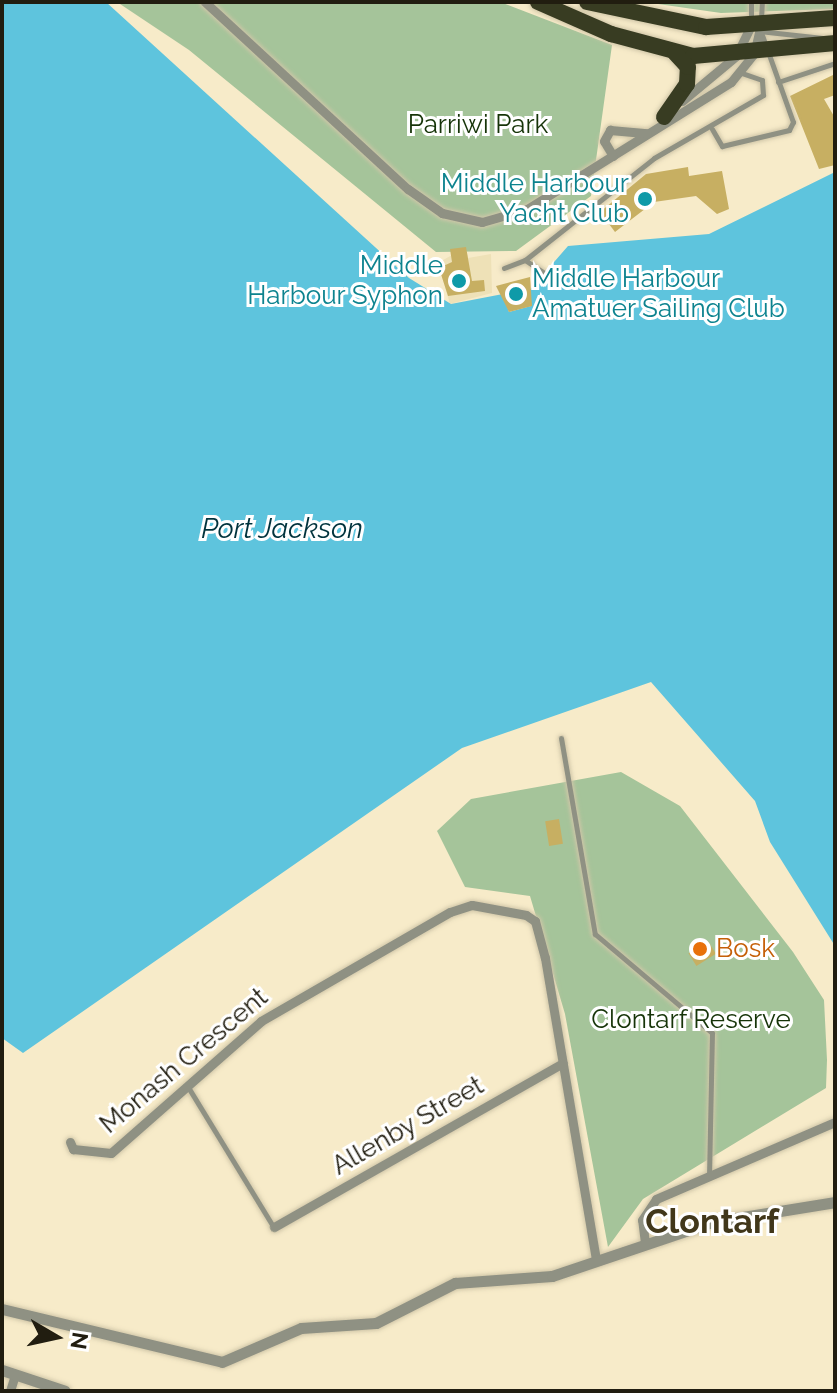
<!DOCTYPE html>
<html>
<head>
<meta charset="utf-8">
<style>
	body { margin:0 }
	#map { position:relative; width:837px; height:1393px; overflow:hidden; background:#f7ebc9; font-family:Raleway,sans-serif }
	div>[style] { position:absolute }
	[style*='--x'] { left:calc(var(--x)*1px); top:calc(var(--y)*1px); width:calc(var(--w)*1px); rotate:calc(var(--a)*1deg) }
	.built>* { inset:0; background:#eee1b7 }
	.green>* { inset:0; background:#a5c49a }
	.water>* { inset:0; background:#5ec4dd }
	.building>* { inset:0; background:#c7af62; transform-origin:0 0 }
	.roads { filter:drop-shadow(0 0 2px #d0c6a8) drop-shadow(0 0 2px #d0c6a8) }
	.service>* { height:5px; margin:-2.5px; padding:0 2.5px; transform-origin:2.5px; border-radius:2.5px; background:#8f9183 }
	.minor>* { height:9px; margin:-4.5px; padding:0 4.5px; transform-origin:4.5px; border-radius:4.5px; background:#8f9183 }
	.tertiary>* { height:11px; margin:-5.5px; padding:0 5.5px; transform-origin:5.5px; border-radius:5.5px; background:#8f9183 }
	.trunk>* { height:16px; margin:-8px; padding:0 8px; transform-origin:8px; border-radius:8px; background:#383c22 }
	.dots>* { width:22px; height:22px; translate:-50% -50%; box-sizing:border-box; border:4px solid #fff; border-radius:50% }
	span { translate:-50% -50%; white-space:nowrap; text-align:center; line-height:1.15; -webkit-text-stroke:6px #fff; paint-order:stroke }
	.park-label { font-size:26px; color:#163408 }
	.culture-label { font-size:26px; color:#0d838f }
	.right { translate:-100% -50%; text-align:right }
	.left { translate:0 -50%; text-align:left }
	.food-label { font-size:26px; color:#c56008 }
	.street-label { font-size:26px; color:#211d10 }
	.water-label { font-size:28px; color:#00333d; font-style:italic }
	.district-label { font-size:34px; color:#41371a; font-weight:700 }
	.frame { position:absolute; inset:0; border:4px solid #211d10; pointer-events:none }
	.north { position:absolute; left:16px; top:1297px; width:80px; height:80px; -webkit-text-stroke:6px #fff; paint-order:stroke; rotate:99deg; font-size:22px; font-weight:700; line-height:32px; text-align:center; color:#211d10 }
	.north::after { content:''; display:block; margin:auto; width:28px; height:36px; background:#211d10; clip-path:polygon(50% 0,100% 100%,50% 72%,0 100%) }
</style>
</head>
<body>
<div id="map">
	<div class="built">
		<div style="clip-path:polygon(466px 247px,468px 258px,491px 254px,492px 293px,450px 304px,438px 263px)"></div>
	</div>
	<div class="green">
		<div style="clip-path:polygon(117px 2px,500px 2px,612px 45px,591px 196px,516px 251px,436px 252px,189px 50px)"></div>
		<div style="clip-path:polygon(644px 2px,835px 2px,835px 9px,721px 13px)"></div>
		<div style="clip-path:polygon(621px 772px,680px 806px,793px 952px,824px 1000px,827px 1060px,826px 1088px,643px 1199px,608px 1247px,565px 1014px,530px 896px,465px 887px,437px 831px,471px 799px)"></div>
	</div>
	<div class="water">
		<div style="clip-path:polygon(2px 2px,106px 2px,409px 278px,451px 304px,503px 294px,509px 312px,531px 306px,528px 292px,568px 246px,709px 234px,835px 172px,835px 946px,770px 842px,755px 801px,651px 682px,462px 748px,23px 1053px,2px 1038px)"></div>
	</div>
	<div class="building">
		<div style="clip-path:polygon(835px 74px,835px 95px,824px 99px,835px 118px,835px 165px,819px 169px,790px 96px)"></div>
		<div style="clip-path:polygon(688px 167px,689px 176px,722px 171px,729px 209px,717px 214px,696px 196px,654px 202px,615px 232px,600px 212px,646px 174px)"></div>
		<div style="clip-path:polygon(466px 247px,472px 281px,484px 280px,485px 291px,448px 296px,439px 268px,452px 262px,450px 249px)"></div>
		<div style="clip-path:polygon(530px 277px,532px 306px,509px 312px,496px 286px)"></div>
		<div style="left:559px;top:819px;width:25px;height:14px;rotate:81deg"></div>
		<div style="left:708px;top:941px;width:15px;height:23px;rotate:58deg"></div>
	</div>
	<div class="roads">
		<div class="service">
			<div style="--x:761;--y:19;--w:17;--a:-87"></div>
			<div style="--x:751;--y:21;--w:19;--a:-90"></div>
			<div style="--x:759;--y:31;--w:64;--a:6.2"></div>
			<div style="--x:778;--y:82;--w:60;--a:-18.4"></div>
			<div style="--x:712;--y:129;--w:20;--a:60"></div>
			<div style="--x:722;--y:146;--w:69;--a:-13.4"></div>
			<div style="--x:789;--y:130;--w:9;--a:-63"></div>
			<div style="--x:793;--y:122;--w:96;--a:-109.6"></div>
			<div style="--x:525;--y:260;--w:36;--a:34"></div>
			<div style="--x:504;--y:268;--w:22;--a:-21"></div>
			<div style="--x:525;--y:260;--w:164;--a:-38.3"></div>
			<div style="--x:654;--y:158;--w:126;--a:-30"></div>
			<div style="--x:763;--y:95;--w:15;--a:-94"></div>
			<div style="--x:762;--y:80;--w:21;--a:-161"></div>
			<div style="--x:561;--y:738;--w:199;--a:80.2"></div>
			<div style="--x:595;--y:934;--w:153;--a:40.2"></div>
			<div style="--x:712;--y:1033;--w:142;--a:91.2"></div>
			<div style="--x:188;--y:1087;--w:163;--a:58.6"></div>
		</div>
		<div class="minor">
			<div style="--x:205;--y:2;--w:276;--a:42.7"></div>
			<div style="--x:408;--y:189;--w:42;--a:35.2"></div>
			<div style="--x:442;--y:213;--w:41;--a:12.7"></div>
			<div style="--x:482;--y:222;--w:47;--a:-16.1"></div>
			<div style="--x:527;--y:209;--w:240;--a:-31.9"></div>
			<div style="--x:731;--y:82;--w:36;--a:-51"></div>
			<div style="--x:754;--y:54;--w:31;--a:-77"></div>
			<div style="--x:682;--y:101;--w:70;--a:-39.8"></div>
			<div style="--x:736;--y:56;--w:34;--a:-64"></div>
			<div style="--x:613;--y:156;--w:17;--a:-121"></div>
			<div style="--x:604;--y:141;--w:13;--a:-61"></div>
			<div style="--x:610;--y:130;--w:37;--a:5"></div>
			<div style="--x:70;--y:1142;--w:8;--a:67"></div>
			<div style="--x:73;--y:1149;--w:38;--a:6"></div>
			<div style="--x:111;--y:1153;--w:200;--a:-41.3"></div>
			<div style="--x:261;--y:1021;--w:218;--a:-30"></div>
			<div style="--x:450;--y:912;--w:23;--a:-18"></div>
			<div style="--x:472;--y:905;--w:55;--a:10.5"></div>
			<div style="--x:526;--y:915;--w:11;--a:34"></div>
			<div style="--x:535;--y:921;--w:38;--a:75"></div>
			<div style="--x:545;--y:958;--w:305;--a:80.4"></div>
			<div style="--x:274;--y:1227;--w:332;--a:-29.6"></div>
			<div style="--x:645;--y:1243;--w:23;--a:-97"></div>
			<div style="--x:642;--y:1220;--w:25;--a:-56"></div>
			<div style="--x:656;--y:1199;--w:195;--a:-23.3"></div>
			<div style="--x:10;--y:1391;--w:17;--a:-73"></div>
		</div>
		<div class="tertiary">
			<div style="--x:2;--y:1309;--w:226;--a:13.5"></div>
			<div style="--x:222;--y:1362;--w:86;--a:-23.3"></div>
			<div style="--x:301;--y:1328;--w:75;--a:-3.8"></div>
			<div style="--x:376;--y:1323;--w:89;--a:-26.9"></div>
			<div style="--x:455;--y:1283;--w:97;--a:-4.1"></div>
			<div style="--x:552;--y:1276;--w:169;--a:-18.6"></div>
			<div style="--x:712;--y:1222;--w:125;--a:-9.2"></div>
			<div style="--x:2;--y:1370;--w:66;--a:18.4"></div>
		</div>
		<div class="trunk">
			<div style="--x:538;--y:2;--w:80;--a:23.7"></div>
			<div style="--x:611;--y:34;--w:85;--a:15"></div>
			<div style="--x:693;--y:56;--w:143;--a:-5.2"></div>
			<div style="--x:587;--y:2;--w:122;--a:11.9"></div>
			<div style="--x:706;--y:27;--w:129;--a:-4"></div>
			<div style="--x:664;--y:117;--w:40;--a:-55.1"></div>
			<div style="--x:687;--y:84;--w:17;--a:-87"></div>
			<div style="--x:688;--y:67;--w:19;--a:-133"></div>
		</div>
	</div>
	<div class="dots">
		<div style="left:645px;top:199px;background:#0f9aa8"></div>
		<div style="left:459px;top:281px;background:#0f9aa8"></div>
		<div style="left:516px;top:294px;background:#0f9aa8"></div>
		<div style="left:700px;top:949px;background:#e8710a"></div>
	</div>
	<div class="park-label">
		<span style="left:478px;top:125px">Parriwi Park</span>
		<span style="left:691px;top:1020px">Clontarf Reserve</span>
	</div>
	<div class="culture-label">
		<span class="right" style="left:629px;top:199px">Middle Harbour<br>Yacht Club</span>
		<span class="right" style="left:443px;top:281px">Middle<br>Harbour Syphon</span>
		<span class="left" style="left:532px;top:294px">Middle Harbour<br>Amatuer Sailing Club</span>
	</div>
	<div class="food-label">
		<span class="left" style="left:716px;top:949px">Bosk</span>
	</div>
	<div class="street-label">
		<span style="left:184px;top:1061px;rotate:-40deg">Monash Crescent</span>
		<span style="left:408px;top:1126px;rotate:-30deg">Allenby Street</span>
	</div>
	<div class="water-label">
		<span style="left:282px;top:529px">Port Jackson</span>
	</div>
	<div class="district-label">
		<span style="left:712px;top:1222px">Clontarf</span>
	</div>
	<div class="frame"></div>
	<div class="north">N</div>
</div>
</body>
</html>
